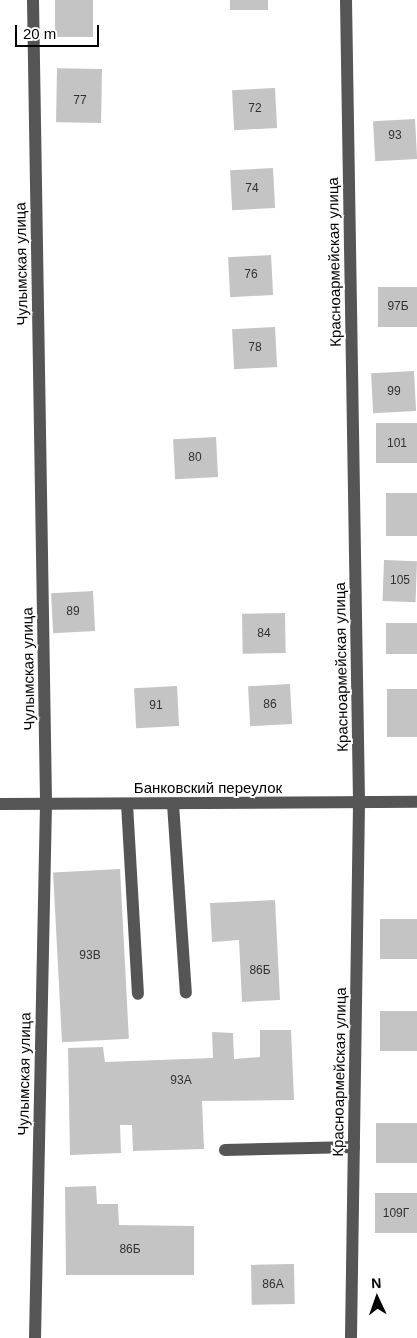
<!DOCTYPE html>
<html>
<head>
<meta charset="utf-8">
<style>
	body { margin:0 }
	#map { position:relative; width:417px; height:1338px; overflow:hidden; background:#fff; font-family:Helvetica,sans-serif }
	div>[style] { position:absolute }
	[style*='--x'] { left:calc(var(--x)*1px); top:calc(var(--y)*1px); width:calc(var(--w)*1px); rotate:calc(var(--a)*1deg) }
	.building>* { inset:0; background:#c4c4c4; transform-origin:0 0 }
	.minor>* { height:12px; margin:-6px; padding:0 6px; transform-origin:6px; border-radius:6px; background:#555 }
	span { translate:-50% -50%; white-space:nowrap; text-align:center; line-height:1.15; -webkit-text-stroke:4px #fff; paint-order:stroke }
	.number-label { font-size:12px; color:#313131 }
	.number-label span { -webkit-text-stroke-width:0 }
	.street-label { font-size:15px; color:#000 }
	.north { position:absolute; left:352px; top:1273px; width:50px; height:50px; -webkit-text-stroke:4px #fff; paint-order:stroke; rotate:357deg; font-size:14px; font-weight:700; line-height:20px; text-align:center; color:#000 }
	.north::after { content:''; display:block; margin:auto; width:18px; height:22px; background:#000; clip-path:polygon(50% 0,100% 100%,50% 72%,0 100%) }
	.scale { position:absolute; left:15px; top:25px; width:84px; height:22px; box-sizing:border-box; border:2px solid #000; border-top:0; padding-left:6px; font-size:15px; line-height:18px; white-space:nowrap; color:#000; -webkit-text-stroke:4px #fff; paint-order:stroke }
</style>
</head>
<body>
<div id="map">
	<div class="building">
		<div style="left:55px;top:0;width:38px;height:37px"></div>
		<div style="left:230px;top:0;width:38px;height:10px"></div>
		<div style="left:102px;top:69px;width:54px;height:45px;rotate:91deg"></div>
		<div style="left:275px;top:88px;width:40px;height:43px;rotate:87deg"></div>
		<div style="left:415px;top:119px;width:40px;height:42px;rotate:87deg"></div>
		<div style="left:273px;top:168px;width:40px;height:43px;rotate:87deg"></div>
		<div style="left:271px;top:255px;width:40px;height:43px;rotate:87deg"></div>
		<div style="left:417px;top:287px;width:40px;height:39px;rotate:90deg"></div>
		<div style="left:275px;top:327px;width:40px;height:43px;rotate:87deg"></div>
		<div style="left:414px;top:371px;width:40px;height:43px;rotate:87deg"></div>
		<div style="left:417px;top:423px;width:40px;height:41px;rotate:90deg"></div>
		<div style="left:216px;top:437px;width:40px;height:43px;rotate:87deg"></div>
		<div style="left:417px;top:493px;width:43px;height:31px;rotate:90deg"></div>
		<div style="left:384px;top:560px;width:33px;height:41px;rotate:2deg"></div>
		<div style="left:93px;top:591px;width:40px;height:42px;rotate:87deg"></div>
		<div style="left:285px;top:613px;width:40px;height:43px;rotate:89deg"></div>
		<div style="left:417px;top:623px;width:31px;height:31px;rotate:90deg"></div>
		<div style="left:290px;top:684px;width:40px;height:42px;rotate:87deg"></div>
		<div style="left:177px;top:686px;width:40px;height:43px;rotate:87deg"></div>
		<div style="left:387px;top:689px;width:30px;height:48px"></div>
		<div style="left:120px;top:869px;width:170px;height:67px;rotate:87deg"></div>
		<div style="clip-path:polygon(275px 900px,280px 1000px,242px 1002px,239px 940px,212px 942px,210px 903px)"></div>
		<div style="left:417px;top:919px;width:40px;height:37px;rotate:90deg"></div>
		<div style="left:417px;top:1011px;width:40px;height:37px;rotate:90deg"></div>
		<div style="clip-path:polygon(260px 1030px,291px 1030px,294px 1100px,202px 1101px,204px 1149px,133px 1151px,132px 1125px,120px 1125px,121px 1153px,70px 1155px,68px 1048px,103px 1047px,105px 1062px,213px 1058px,212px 1032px,233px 1033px,234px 1059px,260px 1057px)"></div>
		<div style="left:417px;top:1123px;width:40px;height:41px;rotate:90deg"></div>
		<div style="clip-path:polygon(96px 1186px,97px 1204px,118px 1204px,119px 1225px,194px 1226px,194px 1275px,66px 1275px,65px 1187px)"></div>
		<div style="left:417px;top:1193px;width:40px;height:42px;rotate:90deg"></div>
		<div style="left:294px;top:1264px;width:40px;height:43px;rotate:89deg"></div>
	</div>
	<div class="minor">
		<div style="--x:33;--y:0;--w:804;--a:89.07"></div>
		<div style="--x:46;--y:804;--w:534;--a:91.18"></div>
		<div style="--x:346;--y:0;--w:804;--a:89.07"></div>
		<div style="--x:359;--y:804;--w:534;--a:90.86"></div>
		<div style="--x:0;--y:804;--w:417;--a:-0.3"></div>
		<div style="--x:127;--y:804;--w:190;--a:86.7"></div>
		<div style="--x:173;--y:804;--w:189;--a:86.1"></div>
		<div style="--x:225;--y:1150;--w:129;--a:-1.3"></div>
	</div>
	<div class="number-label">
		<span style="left:80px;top:101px">77</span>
		<span style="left:255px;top:109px">72</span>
		<span style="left:395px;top:136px">93</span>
		<span style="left:252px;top:189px">74</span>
		<span style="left:251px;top:275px">76</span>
		<span style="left:398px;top:307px">97Б</span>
		<span style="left:255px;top:348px">78</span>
		<span style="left:394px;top:392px">99</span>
		<span style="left:397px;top:444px">101</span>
		<span style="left:195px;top:458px">80</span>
		<span style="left:400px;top:581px">105</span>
		<span style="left:73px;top:612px">89</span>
		<span style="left:264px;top:634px">84</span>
		<span style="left:270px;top:705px">86</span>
		<span style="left:156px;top:706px">91</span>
		<span style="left:90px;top:956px">93В</span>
		<span style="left:260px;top:971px">86Б</span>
		<span style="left:181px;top:1081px">93А</span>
		<span style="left:396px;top:1214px">109Г</span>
		<span style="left:130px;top:1250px">86Б</span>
		<span style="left:273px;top:1285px">86А</span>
	</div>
	<div class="street-label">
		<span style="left:334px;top:262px;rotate:-91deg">Красноармейская улица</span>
		<span style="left:21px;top:264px;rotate:-91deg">Чулымская улица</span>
		<span style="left:341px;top:667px;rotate:-91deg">Красноармейская улица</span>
		<span style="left:28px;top:669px;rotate:-91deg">Чулымская улица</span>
		<span style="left:208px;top:788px">Банковский переулок</span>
		<span style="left:339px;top:1072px;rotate:-89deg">Красноармейская улица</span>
		<span style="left:24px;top:1074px;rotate:-89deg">Чулымская улица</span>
	</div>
	<div class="north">N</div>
	<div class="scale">20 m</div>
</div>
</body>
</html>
